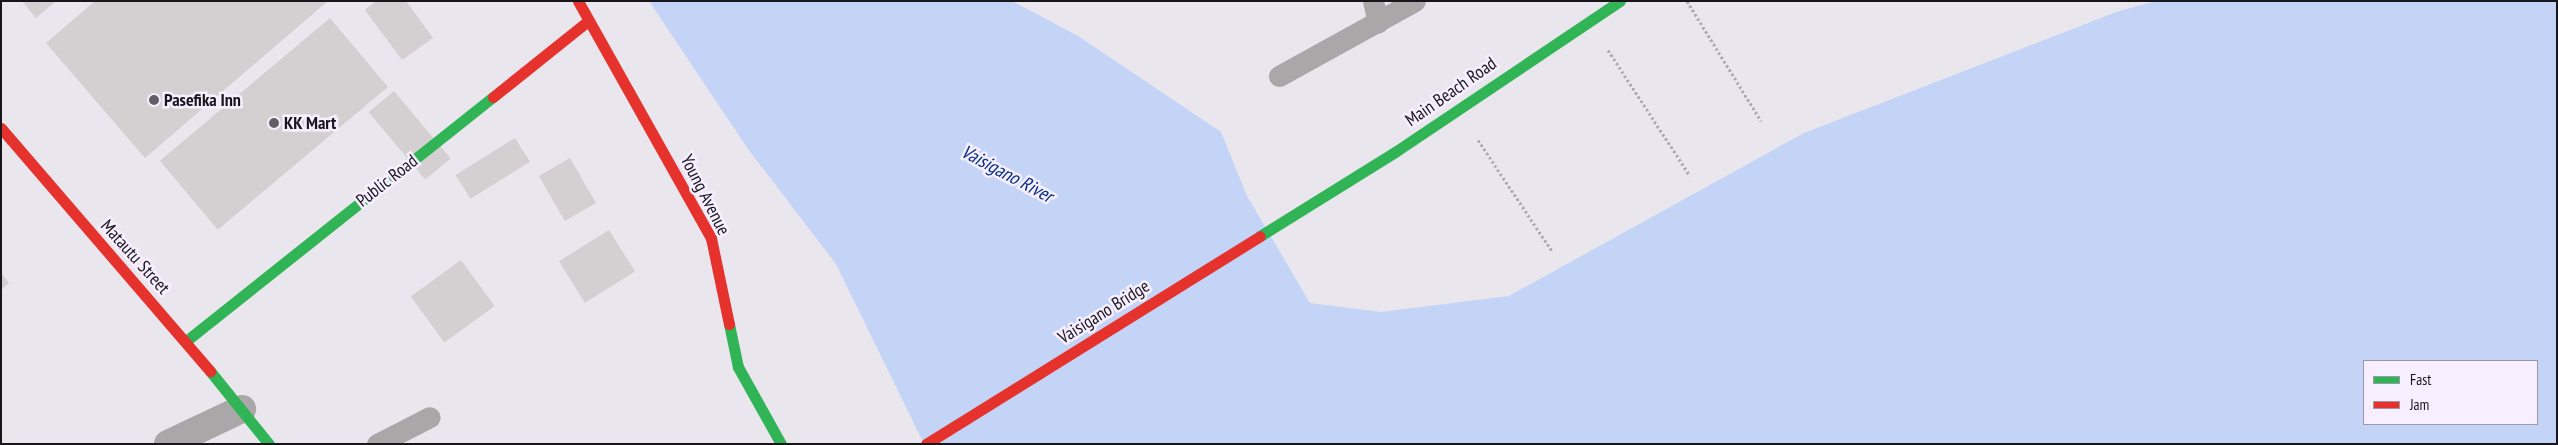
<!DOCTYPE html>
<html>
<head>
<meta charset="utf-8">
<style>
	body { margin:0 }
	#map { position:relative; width:2558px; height:445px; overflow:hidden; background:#eae6ee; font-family:"PT Sans Narrow",sans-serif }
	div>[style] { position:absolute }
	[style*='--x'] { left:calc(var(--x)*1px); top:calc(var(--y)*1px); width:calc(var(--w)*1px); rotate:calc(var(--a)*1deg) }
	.water>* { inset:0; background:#c3d4f7 }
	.building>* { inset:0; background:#d4cfd0; transform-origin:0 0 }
	.path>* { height:3px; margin-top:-1.5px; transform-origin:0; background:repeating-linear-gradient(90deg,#aeabaf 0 2.5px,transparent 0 5px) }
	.lane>* { height:21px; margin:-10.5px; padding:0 10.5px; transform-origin:10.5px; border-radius:10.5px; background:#aaa7a8 }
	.street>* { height:28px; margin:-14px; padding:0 14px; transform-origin:14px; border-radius:14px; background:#aaa7a8 }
	.fast>* { height:11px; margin:-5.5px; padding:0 5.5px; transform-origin:5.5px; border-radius:5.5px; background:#30b455 }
	.jam>* { height:11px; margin:-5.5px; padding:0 5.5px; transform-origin:5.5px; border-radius:5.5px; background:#e5322d }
	.dots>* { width:14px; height:14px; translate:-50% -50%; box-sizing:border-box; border:2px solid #f7efff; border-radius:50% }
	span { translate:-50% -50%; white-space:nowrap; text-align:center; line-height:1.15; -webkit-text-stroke:5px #f7efff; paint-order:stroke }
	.street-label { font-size:18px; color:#18151b }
	.poi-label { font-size:18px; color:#18151b; font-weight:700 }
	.left { translate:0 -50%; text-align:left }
	.water-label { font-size:19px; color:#053085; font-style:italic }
	.frame { position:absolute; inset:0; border:2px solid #18151b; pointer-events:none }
	.legend { position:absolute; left:2363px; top:360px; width:175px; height:65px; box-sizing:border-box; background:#f7efff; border:1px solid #9e98a4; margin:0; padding:6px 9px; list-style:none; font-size:15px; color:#18151b }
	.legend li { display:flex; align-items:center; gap:10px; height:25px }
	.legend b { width:25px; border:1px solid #9e98a4 }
</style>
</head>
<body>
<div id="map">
	<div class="water">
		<div style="clip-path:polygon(evenodd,649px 1px,1012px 1px,1078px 36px,1221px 132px,1247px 196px,1310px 303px,1381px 312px,1509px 296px,1804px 133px,2119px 11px,2156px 1px,2557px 1px,2557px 444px,924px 444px,836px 264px,748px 149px,649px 1px,2364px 361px,2537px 361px,2537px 424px,2364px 424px,2364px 361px)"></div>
	</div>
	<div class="building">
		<div style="clip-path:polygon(22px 1px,56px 1px,36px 18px)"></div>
		<div style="clip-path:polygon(95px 1px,328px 1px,145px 158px,46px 43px)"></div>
		<div style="clip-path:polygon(376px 1px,406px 1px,433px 38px,402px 60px,365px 10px)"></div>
		<div style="left:330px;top:18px;width:90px;height:222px;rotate:50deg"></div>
		<div style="left:394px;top:91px;width:88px;height:33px;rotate:50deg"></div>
		<div style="left:515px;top:138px;width:28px;height:70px;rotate:58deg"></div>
		<div style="left:570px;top:158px;width:52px;height:36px;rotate:60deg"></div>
		<div style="left:609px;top:230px;width:49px;height:59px;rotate:58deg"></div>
		<div style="left:461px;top:260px;width:57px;height:62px;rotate:54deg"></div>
		<div style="clip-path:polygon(1px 273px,9px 283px,1px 290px)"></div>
	</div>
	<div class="path">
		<div style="--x:1687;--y:1;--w:141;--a:58.3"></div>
		<div style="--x:1608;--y:50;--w:150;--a:56.9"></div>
		<div style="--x:1478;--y:140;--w:133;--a:56.3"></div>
	</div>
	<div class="lane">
		<div style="--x:1373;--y:1;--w:22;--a:77"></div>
		<div style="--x:1279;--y:76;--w:155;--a:-28.9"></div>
		<div style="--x:377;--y:444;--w:59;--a:-27"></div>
	</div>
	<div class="street">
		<div style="--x:168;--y:444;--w:82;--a:-25.3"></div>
	</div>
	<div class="fast">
		<div style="--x:1260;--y:236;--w:159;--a:-31.9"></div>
		<div style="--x:1395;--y:152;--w:271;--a:-33.9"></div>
		<div style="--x:729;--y:324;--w:44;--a:78.2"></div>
		<div style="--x:738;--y:367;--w:88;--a:60.8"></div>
		<div style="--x:186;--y:341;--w:392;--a:-38.5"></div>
		<div style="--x:210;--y:371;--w:94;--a:51.1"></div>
	</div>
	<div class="jam">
		<div style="--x:578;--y:1;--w:272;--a:60.7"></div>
		<div style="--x:711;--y:238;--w:88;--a:78.2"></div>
		<div style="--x:493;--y:97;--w:122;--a:-38.7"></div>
		<div style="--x:1;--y:128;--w:321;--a:49.3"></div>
		<div style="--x:926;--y:444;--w:393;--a:-31.9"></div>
	</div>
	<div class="dots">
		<div style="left:154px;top:100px;background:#625e65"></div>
		<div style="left:274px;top:123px;background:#625e65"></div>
	</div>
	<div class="street-label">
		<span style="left:1451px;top:92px;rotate:-35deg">Main Beach Road</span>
		<span style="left:387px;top:181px;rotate:-38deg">Public Road</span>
		<span style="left:705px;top:195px;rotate:63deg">Young Avenue</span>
		<span style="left:135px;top:257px;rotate:48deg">Matautu Street</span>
		<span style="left:1104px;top:312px;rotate:-32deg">Vaisigano Bridge</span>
	</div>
	<div class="poi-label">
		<span class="left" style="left:164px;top:100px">Pasefika Inn</span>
		<span class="left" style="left:284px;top:123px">KK Mart</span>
	</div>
	<div class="water-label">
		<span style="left:1007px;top:174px;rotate:28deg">Vaisigano River</span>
	</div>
	<div class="frame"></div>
	<ul class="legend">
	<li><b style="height:6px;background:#30b455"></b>Fast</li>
	<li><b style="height:6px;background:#e5322d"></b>Jam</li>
	</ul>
</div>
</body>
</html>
